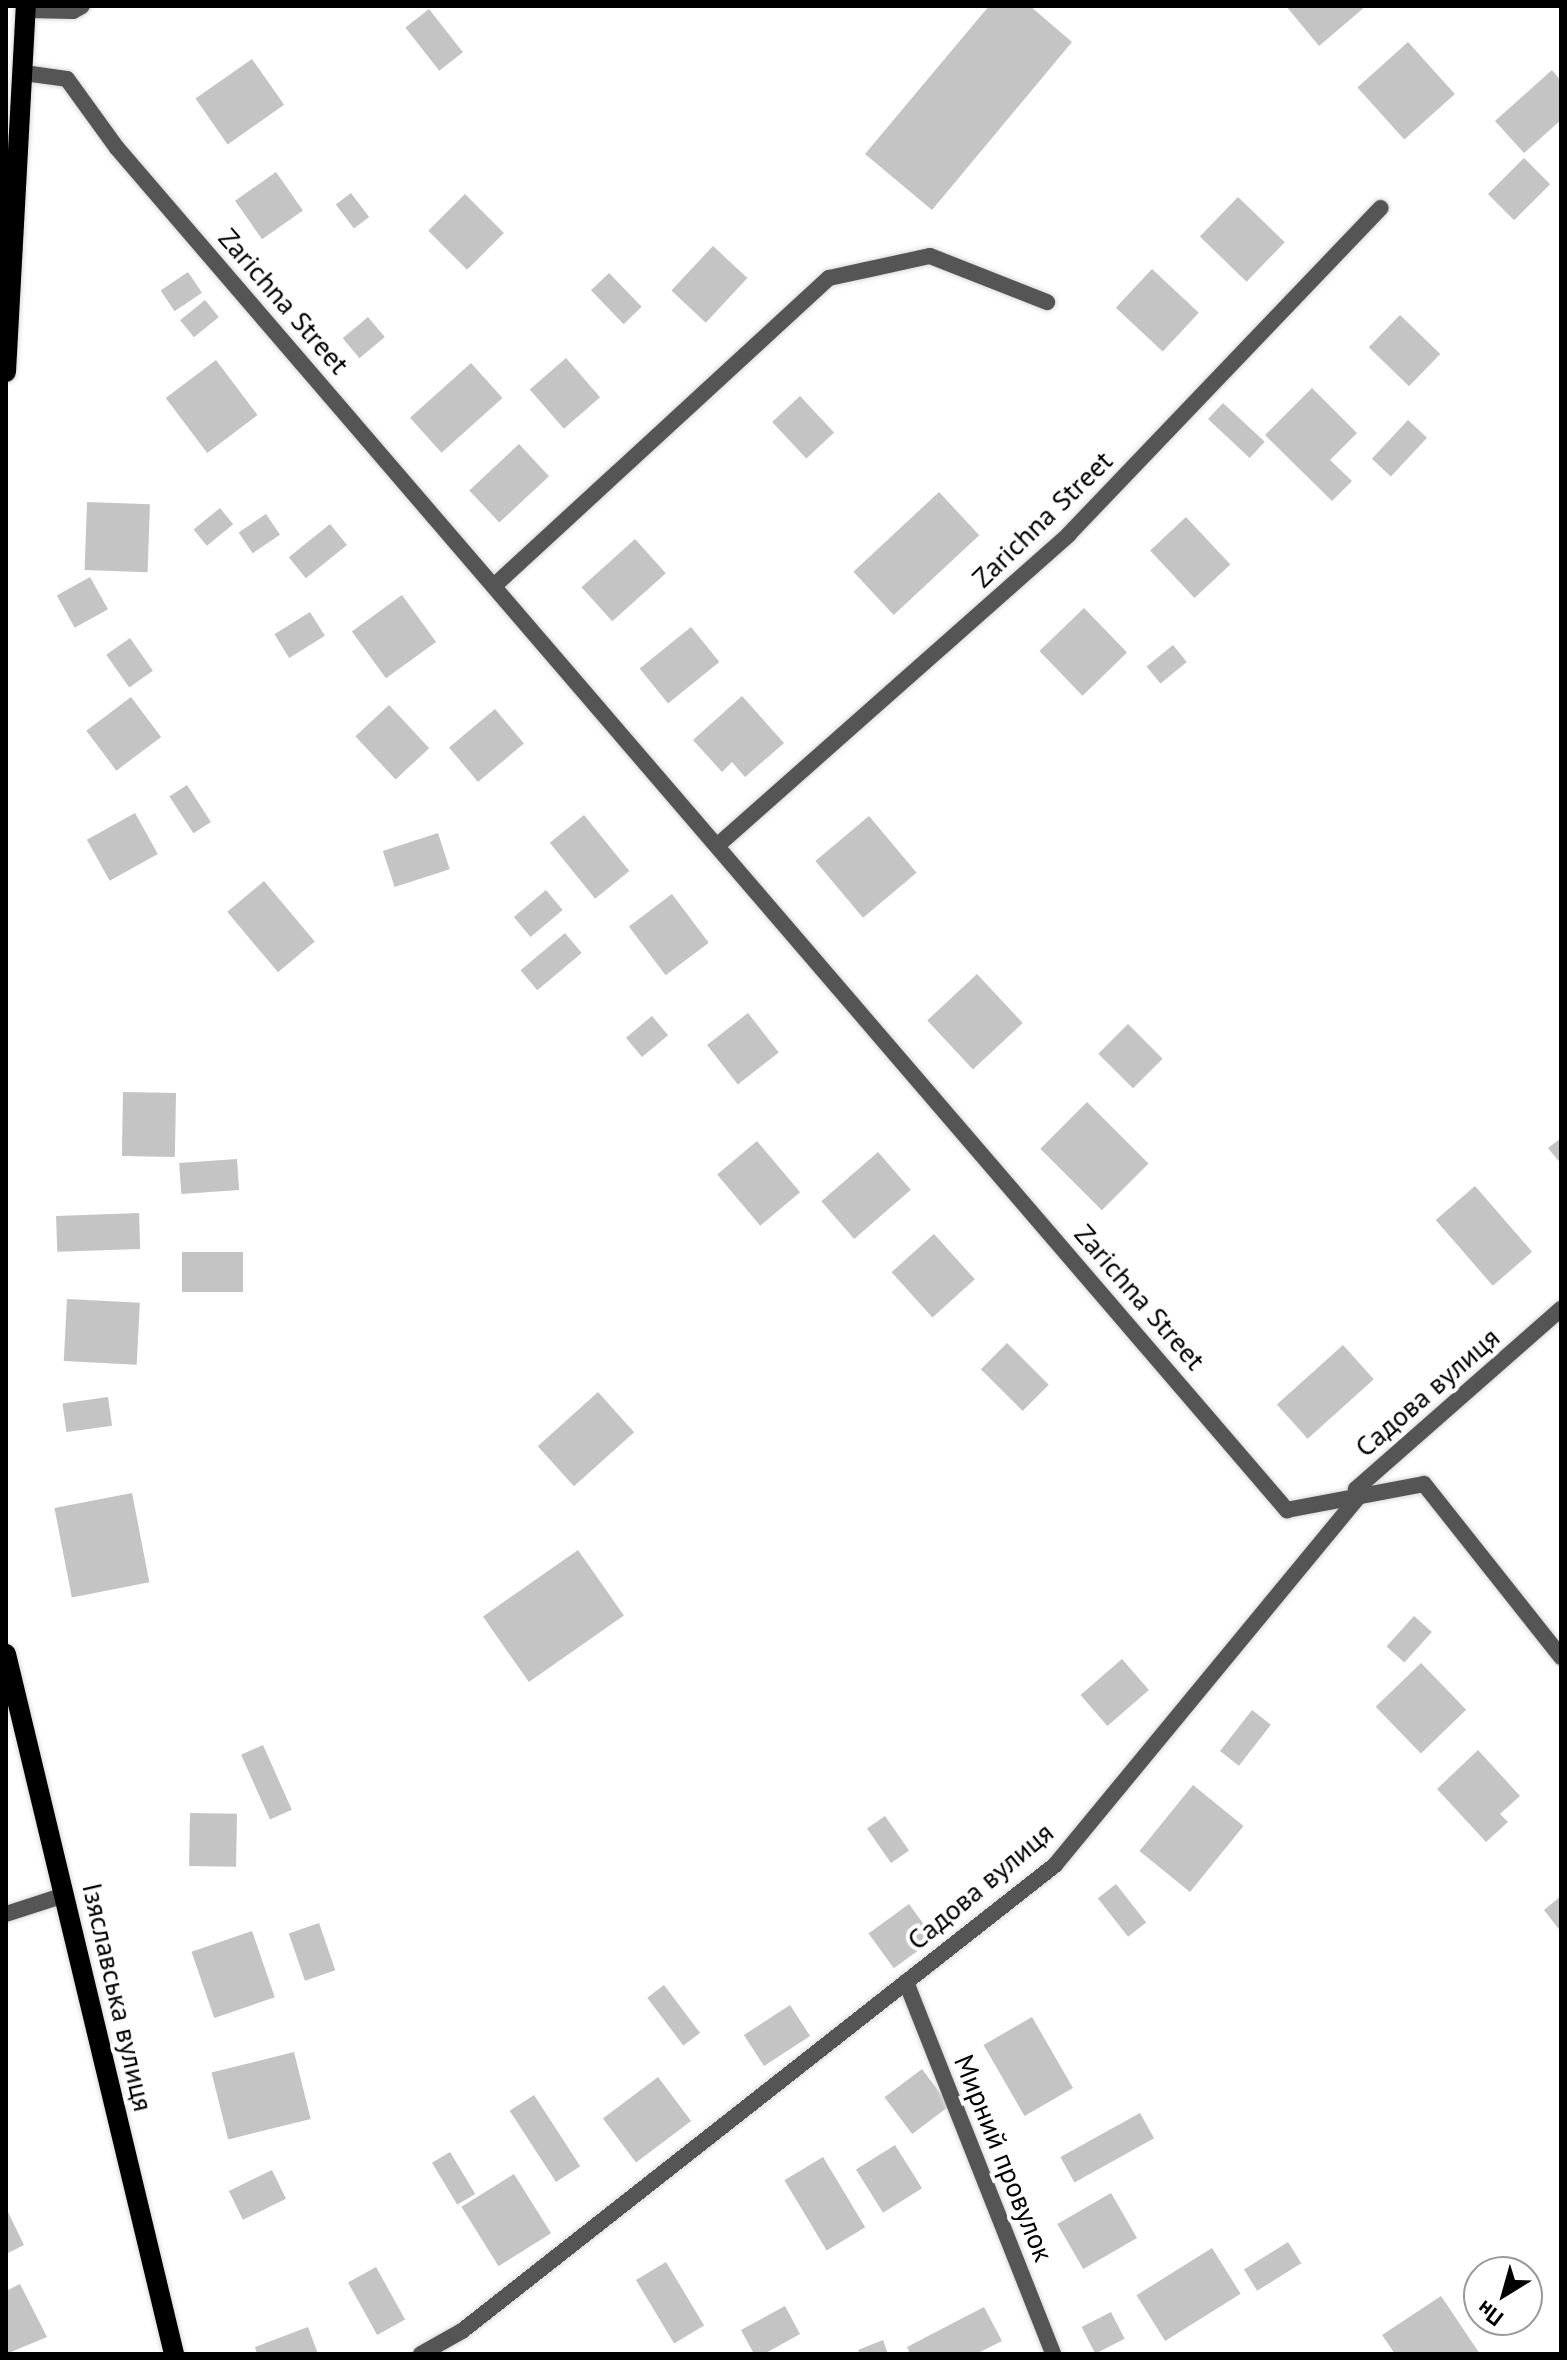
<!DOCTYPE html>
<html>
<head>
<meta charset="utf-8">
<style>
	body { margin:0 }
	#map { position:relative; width:1567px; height:2360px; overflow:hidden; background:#fff; font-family:"PT Sans",sans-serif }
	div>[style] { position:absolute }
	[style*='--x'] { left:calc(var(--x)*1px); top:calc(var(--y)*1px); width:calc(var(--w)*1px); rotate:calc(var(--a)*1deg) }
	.building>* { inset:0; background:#c4c4c4; transform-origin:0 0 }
	.roads { filter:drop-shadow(0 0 2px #dbdbdb) drop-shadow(0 0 2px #dbdbdb) }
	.street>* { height:16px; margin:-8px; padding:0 8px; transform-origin:8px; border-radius:8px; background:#555 }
	.primary>* { height:20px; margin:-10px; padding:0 10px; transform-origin:10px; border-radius:10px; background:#000 }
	span { translate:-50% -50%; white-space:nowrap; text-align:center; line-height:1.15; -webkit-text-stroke:8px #fff; paint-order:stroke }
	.street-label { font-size:28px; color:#000 }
	.frame { position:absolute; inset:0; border:8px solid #000; pointer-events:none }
	.north { position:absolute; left:1463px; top:2256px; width:80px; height:80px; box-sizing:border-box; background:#fff; border:2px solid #999; border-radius:50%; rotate:217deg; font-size:22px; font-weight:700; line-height:32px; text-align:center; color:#000 }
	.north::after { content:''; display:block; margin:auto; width:28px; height:36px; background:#000; clip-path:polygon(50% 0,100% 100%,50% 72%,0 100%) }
</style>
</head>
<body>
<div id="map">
	<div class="building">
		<div style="clip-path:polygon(989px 6px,1030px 6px,1072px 42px,932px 210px,865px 154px)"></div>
		<div style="clip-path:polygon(1286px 6px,1366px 6px,1319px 46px)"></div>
		<div style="left:429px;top:9px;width:55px;height:30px;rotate:52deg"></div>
		<div style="left:1408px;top:42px;width:70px;height:68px;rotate:48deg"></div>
		<div style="left:252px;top:59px;width:56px;height:69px;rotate:55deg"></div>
		<div style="clip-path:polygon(1552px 70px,1561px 81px,1561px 120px,1524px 153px,1495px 121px)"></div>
		<div style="left:1524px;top:158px;width:37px;height:51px;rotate:45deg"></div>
		<div style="left:276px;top:172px;width:47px;height:50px;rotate:55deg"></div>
		<div style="left:351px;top:193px;width:30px;height:19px;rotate:53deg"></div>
		<div style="left:465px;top:194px;width:55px;height:52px;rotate:45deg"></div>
		<div style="left:1238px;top:197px;width:65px;height:55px;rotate:44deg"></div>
		<div style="left:713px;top:246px;width:47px;height:61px;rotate:43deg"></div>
		<div style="left:1152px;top:269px;width:64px;height:53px;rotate:43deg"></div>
		<div style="left:188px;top:272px;width:25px;height:33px;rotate:56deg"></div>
		<div style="left:609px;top:273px;width:47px;height:25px;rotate:46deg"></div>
		<div style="left:205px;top:300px;width:22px;height:32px;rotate:51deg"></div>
		<div style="left:1400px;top:315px;width:56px;height:45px;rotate:44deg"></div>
		<div style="left:368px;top:317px;width:26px;height:33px;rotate:50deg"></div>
		<div style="left:566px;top:358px;width:52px;height:48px;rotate:49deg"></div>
		<div style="left:216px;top:360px;width:69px;height:63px;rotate:53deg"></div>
		<div style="left:471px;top:363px;width:47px;height:82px;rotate:48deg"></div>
		<div style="clip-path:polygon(1312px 388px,1357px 433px,1330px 460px,1352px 481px,1332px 501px,1265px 435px)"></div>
		<div style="left:800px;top:396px;width:50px;height:38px;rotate:47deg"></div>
		<div style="left:1223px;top:403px;width:57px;height:22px;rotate:43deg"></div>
		<div style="left:1408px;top:420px;width:26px;height:53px;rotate:43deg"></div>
		<div style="left:519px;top:444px;width:44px;height:68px;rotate:47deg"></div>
		<div style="left:939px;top:492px;width:59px;height:117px;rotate:47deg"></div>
		<div style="left:87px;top:502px;width:63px;height:68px;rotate:2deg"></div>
		<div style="left:220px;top:508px;width:21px;height:34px;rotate:51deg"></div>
		<div style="left:266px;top:514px;width:25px;height:33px;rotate:56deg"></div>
		<div style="left:1186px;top:517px;width:65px;height:49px;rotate:47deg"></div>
		<div style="left:330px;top:524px;width:27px;height:53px;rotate:51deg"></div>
		<div style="left:635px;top:539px;width:46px;height:72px;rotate:48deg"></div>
		<div style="left:90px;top:577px;width:37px;height:38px;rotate:61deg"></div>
		<div style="left:402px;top:595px;width:58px;height:62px;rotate:54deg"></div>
		<div style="left:1084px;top:608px;width:62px;height:62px;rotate:46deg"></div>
		<div style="left:310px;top:612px;width:28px;height:42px;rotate:58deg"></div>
		<div style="left:691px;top:627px;width:45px;height:66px;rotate:51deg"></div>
		<div style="left:130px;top:638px;width:40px;height:29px;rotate:55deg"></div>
		<div style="left:1173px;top:645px;width:22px;height:34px;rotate:51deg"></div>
		<div style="clip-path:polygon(742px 696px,784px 743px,745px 777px,732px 762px,722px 772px,693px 740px)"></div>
		<div style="left:131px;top:697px;width:50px;height:56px;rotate:53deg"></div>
		<div style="left:389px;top:705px;width:59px;height:46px;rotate:47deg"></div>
		<div style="left:495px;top:709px;width:45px;height:60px;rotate:50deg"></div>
		<div style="left:187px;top:785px;width:44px;height:21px;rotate:57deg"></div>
		<div style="left:135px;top:813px;width:47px;height:55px;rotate:61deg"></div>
		<div style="left:584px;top:815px;width:72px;height:44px;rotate:51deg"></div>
		<div style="left:869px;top:816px;width:74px;height:70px;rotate:50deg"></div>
		<div style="left:438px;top:833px;width:38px;height:58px;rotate:72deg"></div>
		<div style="left:264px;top:881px;width:79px;height:48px;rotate:50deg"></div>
		<div style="left:546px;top:890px;width:26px;height:42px;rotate:50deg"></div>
		<div style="left:672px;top:894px;width:61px;height:54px;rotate:53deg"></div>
		<div style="left:565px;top:933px;width:26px;height:58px;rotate:50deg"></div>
		<div style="left:977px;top:974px;width:67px;height:68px;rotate:47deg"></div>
		<div style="left:748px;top:1013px;width:50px;height:52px;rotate:52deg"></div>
		<div style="left:652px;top:1016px;width:25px;height:34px;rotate:50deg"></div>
		<div style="left:1128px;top:1024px;width:49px;height:42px;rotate:45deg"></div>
		<div style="left:123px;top:1092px;width:53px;height:64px;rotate:1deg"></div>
		<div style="left:1087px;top:1102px;width:87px;height:66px;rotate:45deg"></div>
		<div style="clip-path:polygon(1561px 1138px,1561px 1164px,1548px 1148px)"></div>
		<div style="left:757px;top:1141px;width:67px;height:52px;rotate:50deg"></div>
		<div style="left:878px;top:1152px;width:50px;height:75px;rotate:49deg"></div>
		<div style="left:237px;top:1159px;width:31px;height:58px;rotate:86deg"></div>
		<div style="left:1475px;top:1186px;width:87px;height:52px;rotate:49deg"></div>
		<div style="left:139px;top:1213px;width:36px;height:83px;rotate:88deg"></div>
		<div style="left:934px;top:1234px;width:61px;height:57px;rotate:48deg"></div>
		<div style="left:182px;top:1252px;width:61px;height:40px"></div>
		<div style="left:67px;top:1299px;width:73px;height:62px;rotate:3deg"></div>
		<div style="left:1007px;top:1343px;width:59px;height:37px;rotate:45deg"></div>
		<div style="left:1343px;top:1345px;width:46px;height:89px;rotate:48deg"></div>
		<div style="left:598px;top:1392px;width:54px;height:81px;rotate:48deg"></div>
		<div style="left:108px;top:1397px;width:29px;height:46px;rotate:82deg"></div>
		<div style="left:132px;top:1493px;width:91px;height:79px;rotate:79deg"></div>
		<div style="left:578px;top:1550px;width:80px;height:116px;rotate:55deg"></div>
		<div style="left:1414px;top:1616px;width:24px;height:41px;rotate:42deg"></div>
		<div style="left:1122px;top:1659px;width:41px;height:55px;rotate:49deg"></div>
		<div style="left:1421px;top:1663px;width:65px;height:63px;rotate:46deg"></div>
		<div style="left:1252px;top:1710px;width:24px;height:52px;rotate:38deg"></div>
		<div style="left:263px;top:1745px;width:71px;height:24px;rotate:66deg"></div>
		<div style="clip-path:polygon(1478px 1750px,1520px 1796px,1500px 1814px,1508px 1822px,1486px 1842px,1437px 1789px)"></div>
		<div style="left:1193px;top:1785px;width:65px;height:85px;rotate:39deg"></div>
		<div style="left:190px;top:1813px;width:47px;height:53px;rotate:1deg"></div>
		<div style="left:885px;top:1816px;width:42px;height:22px;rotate:55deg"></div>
		<div style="left:1116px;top:1884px;width:49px;height:23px;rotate:52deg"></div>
		<div style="clip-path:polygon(1561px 1896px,1561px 1932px,1544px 1910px)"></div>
		<div style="left:909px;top:1904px;width:43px;height:50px;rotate:54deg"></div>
		<div style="left:319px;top:1923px;width:50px;height:32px;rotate:71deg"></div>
		<div style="left:252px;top:1931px;width:70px;height:64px;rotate:71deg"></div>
		<div style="left:664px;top:1985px;width:60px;height:21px;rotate:53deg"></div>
		<div style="left:790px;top:2005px;width:37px;height:55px;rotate:57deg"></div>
		<div style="left:1032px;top:2017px;width:82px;height:56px;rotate:60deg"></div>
		<div style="left:294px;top:2052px;width:69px;height:85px;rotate:76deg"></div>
		<div style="left:922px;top:2069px;width:46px;height:47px;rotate:53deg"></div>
		<div style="left:658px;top:2077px;width:55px;height:69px;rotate:53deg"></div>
		<div style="left:534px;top:2095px;width:85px;height:29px;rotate:57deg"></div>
		<div style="left:1140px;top:2113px;width:29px;height:91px;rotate:61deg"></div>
		<div style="left:895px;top:2145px;width:51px;height:46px;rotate:58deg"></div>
		<div style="left:450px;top:2152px;width:49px;height:21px;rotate:59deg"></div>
		<div style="left:823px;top:2157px;width:82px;height:45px;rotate:59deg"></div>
		<div style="left:272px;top:2170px;width:32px;height:48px;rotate:64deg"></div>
		<div style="left:514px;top:2174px;width:70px;height:62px;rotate:58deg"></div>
		<div style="left:1111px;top:2193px;width:52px;height:62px;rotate:60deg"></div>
		<div style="clip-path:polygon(6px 2208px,24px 2245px,6px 2254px)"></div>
		<div style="left:1288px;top:2242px;width:25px;height:52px;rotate:58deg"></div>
		<div style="left:1212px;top:2248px;width:54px;height:89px;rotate:58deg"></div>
		<div style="left:666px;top:2262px;width:74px;height:35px;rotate:59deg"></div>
		<div style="left:376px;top:2267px;width:60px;height:32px;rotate:61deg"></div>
		<div style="clip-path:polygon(20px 2284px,47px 2337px,6px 2354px,6px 2291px)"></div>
		<div style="clip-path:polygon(1441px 2296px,1480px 2354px,1395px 2354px,1382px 2335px)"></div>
		<div style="clip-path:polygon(785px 2306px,800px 2334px,764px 2354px,754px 2354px,741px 2330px)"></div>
		<div style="clip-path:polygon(984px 2307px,1002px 2341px,976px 2354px,910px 2354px,907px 2347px)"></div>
		<div style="left:1111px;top:2312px;width:30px;height:33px;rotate:63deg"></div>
		<div style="clip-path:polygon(308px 2327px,318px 2354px,257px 2354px,255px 2347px)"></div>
		<div style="clip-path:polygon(883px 2340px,888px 2354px,860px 2354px,858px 2350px)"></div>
	</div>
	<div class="roads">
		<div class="street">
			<div style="--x:26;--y:10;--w:47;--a:1.2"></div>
			<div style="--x:73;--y:11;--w:10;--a:-29"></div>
			<div style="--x:24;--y:73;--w:43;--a:7.9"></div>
			<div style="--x:67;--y:79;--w:85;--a:54.1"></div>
			<div style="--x:117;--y:148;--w:1796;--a:49.34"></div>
			<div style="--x:1287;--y:1510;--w:139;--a:-10.7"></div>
			<div style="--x:1424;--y:1484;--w:221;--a:51.6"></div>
			<div style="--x:495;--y:585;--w:454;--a:-42.6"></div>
			<div style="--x:829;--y:278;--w:103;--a:-12.3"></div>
			<div style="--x:930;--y:256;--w:126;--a:21.5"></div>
			<div style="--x:718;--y:845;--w:469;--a:-41.5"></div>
			<div style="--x:1069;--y:534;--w:451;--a:-46.3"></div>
			<div style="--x:6;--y:1914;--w:62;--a:-17.9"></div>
			<div style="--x:906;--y:1982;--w:400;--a:68.4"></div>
			<div style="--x:421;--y:2354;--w:47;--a:-29.3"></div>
			<div style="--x:462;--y:2331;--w:754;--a:-38.16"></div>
			<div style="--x:1055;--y:1865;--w:475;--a:-50.5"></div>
			<div style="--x:1357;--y:1498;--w:9;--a:-96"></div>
			<div style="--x:1356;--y:1489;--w:273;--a:-41.3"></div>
		</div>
		<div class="primary">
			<div style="--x:6;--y:372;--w:367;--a:-86.9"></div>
			<div style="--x:6;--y:1654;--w:720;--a:76.5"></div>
		</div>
	</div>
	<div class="street-label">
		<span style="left:284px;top:301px;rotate:49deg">Zarichna Street</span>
		<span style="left:1042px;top:519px;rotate:-44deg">Zarichna Street</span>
		<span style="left:1140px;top:1297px;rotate:49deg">Zarichna Street</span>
		<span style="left:1427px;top:1392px;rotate:-41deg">Садова вулиця</span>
		<span style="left:980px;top:1886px;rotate:-40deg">Садова вулиця</span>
		<span style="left:118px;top:1997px;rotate:77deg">Ізяславська вулиця</span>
		<span style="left:1004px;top:2158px;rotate:68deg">Мирний провулок</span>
	</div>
	<div class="frame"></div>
	<div class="north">Пн</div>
</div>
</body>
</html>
